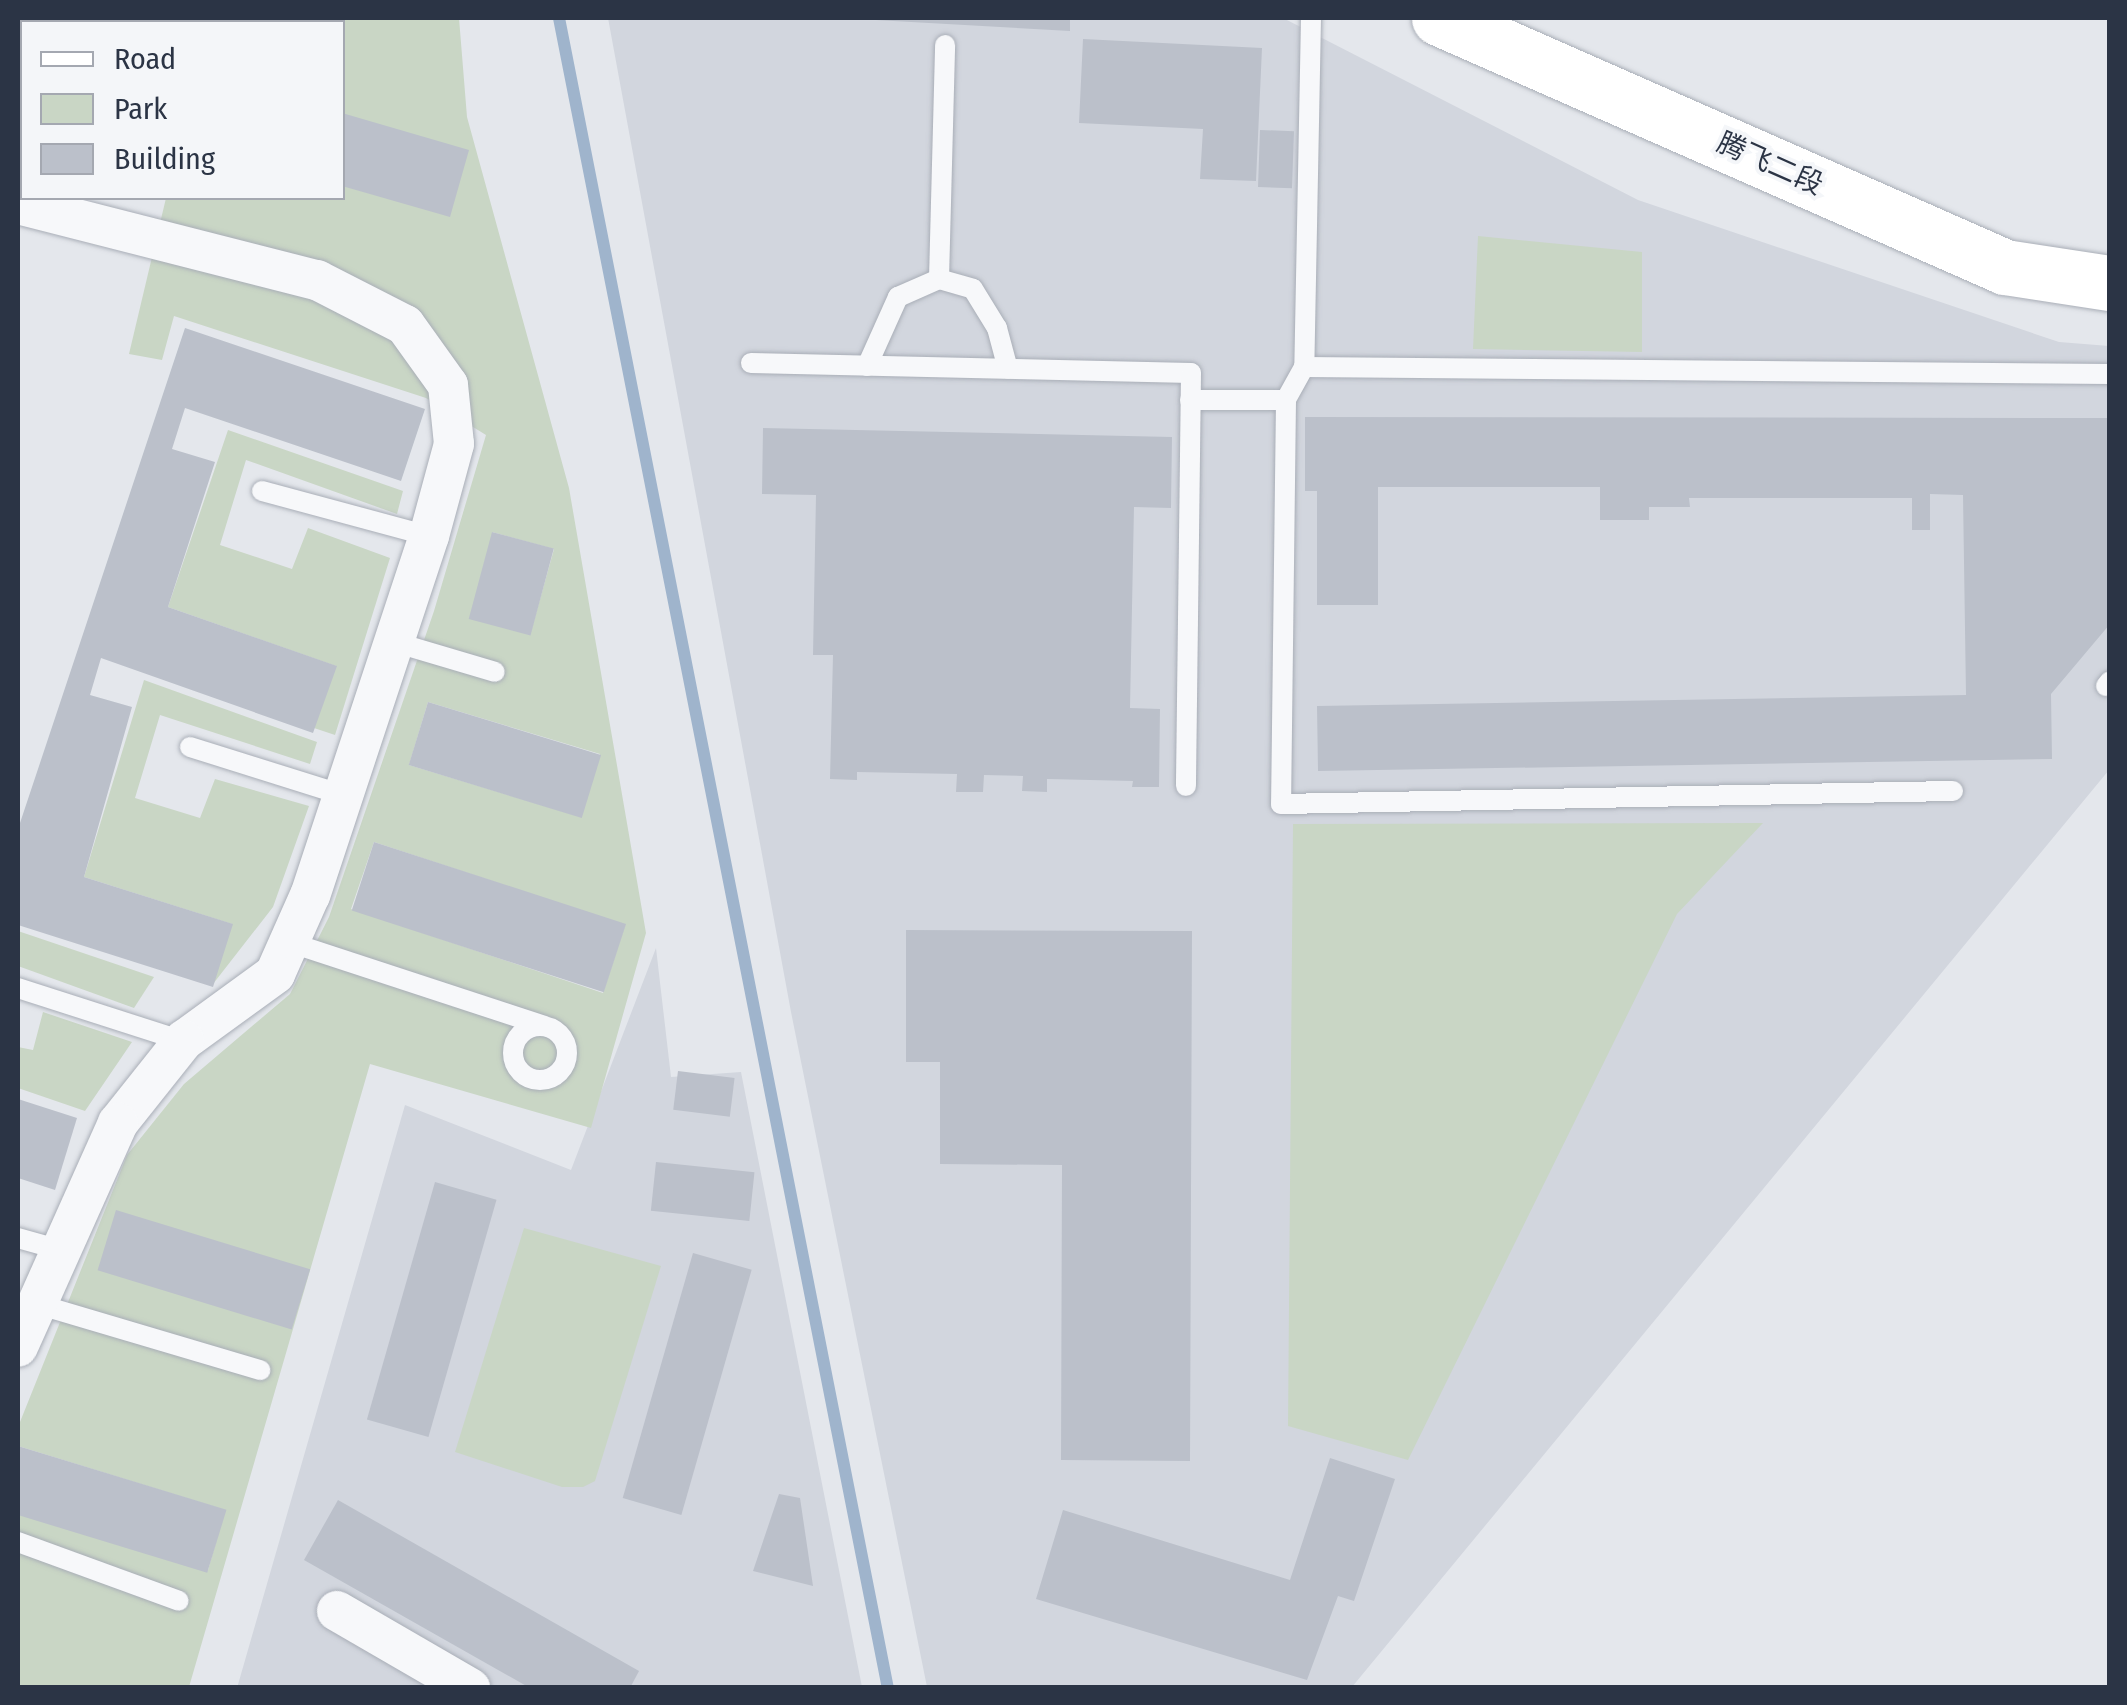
<!DOCTYPE html>
<html>
<head>
<meta charset="utf-8">
<style>
	body { margin:0 }
	#map { position:relative; width:2127px; height:1705px; overflow:hidden; background:#e4e7ec; font-family:"Fira Sans Condensed","Noto Sans SC",sans-serif }
	div>[style] { position:absolute }
	[style*='--x'] { left:calc(var(--x)*1px); top:calc(var(--y)*1px); width:calc(var(--w)*1px); rotate:calc(var(--a)*1deg) }
	.built>* { inset:0; background:#d2d6de }
	.green>* { inset:0; background:#c9d6c5 }
	.stream>* { height:12px; margin:-6px; padding:0 6px; transform-origin:6px; border-radius:6px; background:#9fb4cc }
	.building>* { inset:0; background:#bbc0ca; transform-origin:0 0 }
	.roads { filter:drop-shadow(0 0 2px #a9aeb7) drop-shadow(0 0 2px #a9aeb7) }
	.lane>* { height:20px; margin:-10px; padding:0 10px; transform-origin:10px; border-radius:10px; background:#f7f8fa }
	.lane>.ring { margin:-10px; padding:0; box-sizing:content-box; background:none; border:20px solid #f7f8fa; border-radius:50% }
	.street>* { height:40px; margin:-20px; padding:0 20px; transform-origin:20px; border-radius:20px; background:#f7f8fa }
	.secondary>* { height:55px; margin:-27.5px; padding:0 27.5px; transform-origin:27.5px; border-radius:27.5px; background:#fff }
	span { translate:-50% -50%; white-space:nowrap; text-align:center; line-height:1.15; -webkit-text-stroke:8px #f4f6f9; paint-order:stroke }
	.street-label { font-size:28px; color:#2b3445 }
	.frame { position:absolute; inset:0; border:20px solid #2b3445; pointer-events:none }
	.legend { position:absolute; left:20px; top:20px; width:325px; height:180px; box-sizing:border-box; background:#f4f6f9; border:2px solid #a4a8b1; margin:0; padding:12px 18px; list-style:none; font-size:30px; color:#2b3445 }
	.legend li { display:flex; align-items:center; gap:20px; height:50px }
	.legend b { width:50px; border:2px solid #a4a8b1 }
</style>
</head>
<body>
<div id="map">
	<div class="built">
		<div style="clip-path:polygon(608px 18px,1283px 18px,1638px 200px,2059px 342px,2109px 346px,2109px 770px,1352px 1687px,927px 1687px,791px 1012px)"></div>
		<div style="clip-path:polygon(656px 948px,671px 1077px,741px 1072px,862px 1687px,237px 1688px,405px 1105px,571px 1170px)"></div>
	</div>
	<div class="green">
		<div style="clip-path:polygon(evenodd,228px 18px,459px 18px,467px 117px,569px 488px,646px 933px,591px 1128px,370px 1064px,189px 1687px,18px 1687px,18px 1512px,208px 1570px,225px 1510px,18px 1446px,18px 1427px,127px 1155px,184px 1084px,290px 994px,329px 917px,434px 611px,486px 435px,426px 398px,174px 316px,162px 360px,129px 354px,166px 198px,342px 198px,342px 22px,225px 22px,228px 18px,492px 532px,554px 549px,530px 635px,492px 532px,228px 18px,428px 702px,600px 754px,581px 817px,409px 765px,428px 702px,228px 18px,374px 842px,625px 925px,603px 993px,351px 909px,374px 842px)"></div>
		<div style="clip-path:polygon(1478px 236px,1642px 252px,1642px 352px,1473px 349px)"></div>
		<div style="clip-path:polygon(228px 430px,403px 491px,397px 514px,246px 460px,220px 545px,292px 569px,308px 528px,390px 558px,335px 735px,314px 728px,336px 666px,168px 607px)"></div>
		<div style="clip-path:polygon(144px 680px,317px 742px,310px 764px,160px 715px,135px 798px,200px 818px,215px 779px,309px 806px,273px 907px,213px 984px,232px 924px,84px 877px)"></div>
		<div style="clip-path:polygon(1763px 823px,1677px 914px,1408px 1460px,1288px 1426px,1293px 824px)"></div>
		<div style="clip-path:polygon(18px 931px,154px 977px,134px 1008px,18px 966px)"></div>
		<div style="clip-path:polygon(43px 1012px,132px 1042px,85px 1111px,18px 1088px,18px 1047px,33px 1050px)"></div>
		<div style="clip-path:polygon(524px 1228px,661px 1266px,595px 1481px,583px 1487px,562px 1487px,455px 1452px)"></div>
	</div>
	<div class="stream">
		<div style="--x:559;--y:18;--w:1702;--a:78.86"></div>
	</div>
	<div class="building">
		<div style="clip-path:polygon(840px 18px,1070px 18px,1070px 31px)"></div>
		<div style="clip-path:polygon(1083px 39px,1262px 48px,1256px 181px,1200px 179px,1203px 129px,1079px 123px)"></div>
		<div style="clip-path:polygon(342px 113px,469px 150px,450px 217px,342px 186px)"></div>
		<div style="left:1260px;top:130px;width:34px;height:57px;rotate:2deg"></div>
		<div style="clip-path:polygon(185px 328px,425px 409px,401px 481px,185px 408px,172px 449px,215px 462px,168px 607px,337px 666px,313px 733px,101px 658px,90px 695px,132px 707px,84px 877px,233px 924px,213px 987px,18px 925px,18px 829px)"></div>
		<div style="clip-path:polygon(1305px 417px,2110px 418px,2110px 624px,2051px 694px,2052px 759px,1318px 771px,1317px 706px,1966px 695px,1963px 495px,1930px 494px,1930px 530px,1912px 530px,1912px 498px,1689px 498px,1690px 507px,1649px 507px,1649px 520px,1600px 520px,1600px 487px,1378px 487px,1378px 605px,1317px 605px,1317px 491px,1305px 491px)"></div>
		<div style="clip-path:polygon(763px 428px,1172px 437px,1171px 508px,1134px 507px,1130px 708px,1160px 709px,1159px 787px,1132px 787px,1133px 781px,1047px 779px,1047px 792px,1022px 791px,1023px 776px,984px 775px,983px 792px,956px 792px,957px 774px,857px 772px,857px 780px,830px 779px,833px 655px,813px 655px,816px 495px,762px 494px)"></div>
		<div style="left:492px;top:532px;width:64px;height:90px;rotate:15deg"></div>
		<div style="left:428px;top:702px;width:181px;height:66px;rotate:17deg"></div>
		<div style="left:374px;top:842px;width:265px;height:72px;rotate:18deg"></div>
		<div style="clip-path:polygon(906px 930px,1192px 931px,1190px 1461px,1061px 1460px,1062px 1165px,940px 1164px,940px 1062px,906px 1062px)"></div>
		<div style="left:678px;top:1071px;width:57px;height:39px;rotate:7deg"></div>
		<div style="clip-path:polygon(18px 1099px,77px 1118px,55px 1190px,18px 1178px)"></div>
		<div style="left:656px;top:1162px;width:99px;height:49px;rotate:6deg"></div>
		<div style="left:435px;top:1182px;width:64px;height:247px;rotate:16deg"></div>
		<div style="left:116px;top:1210px;width:203px;height:63px;rotate:17deg"></div>
		<div style="left:693px;top:1253px;width:61px;height:255px;rotate:16deg"></div>
		<div style="left:18px;top:1446px;width:218px;height:66px;rotate:17deg"></div>
		<div style="clip-path:polygon(1330px 1458px,1395px 1479px,1354px 1601px,1338px 1596px,1307px 1680px,1036px 1599px,1063px 1510px,1290px 1580px)"></div>
		<div style="clip-path:polygon(779px 1494px,800px 1498px,813px 1586px,753px 1571px)"></div>
		<div style="clip-path:polygon(338px 1500px,639px 1671px,630px 1688px,530px 1688px,304px 1560px)"></div>
	</div>
	<div class="roads">
		<div class="lane">
			<div style="--x:1311;--y:18;--w:349;--a:91.1"></div>
			<div style="--x:1304;--y:367;--w:38;--a:119"></div>
			<div style="--x:1286;--y:400;--w:404;--a:90.7"></div>
			<div style="--x:1281;--y:804;--w:672;--a:-1.11"></div>
			<div style="--x:939;--y:279;--w:234;--a:-88.5"></div>
			<div style="--x:751;--y:363;--w:440;--a:1.3"></div>
			<div style="--x:1191;--y:373;--w:413;--a:90.7"></div>
			<div style="--x:867;--y:366;--w:76;--a:-65.8"></div>
			<div style="--x:898;--y:297;--w:45;--a:-23.7"></div>
			<div style="--x:939;--y:279;--w:35;--a:16"></div>
			<div style="--x:973;--y:289;--w:46;--a:58.4"></div>
			<div style="--x:997;--y:328;--w:42;--a:75"></div>
			<div style="--x:1304;--y:367;--w:806;--a:0.5"></div>
			<div style="--x:1190;--y:400;--w:96;--a:0"></div>
			<div style="--x:262;--y:491;--w:173;--a:15.1"></div>
			<div style="--x:394;--y:642;--w:105;--a:16.5"></div>
			<div style="--x:2106;--y:686;--w:6;--a:-51"></div>
			<div style="--x:190;--y:747;--w:160;--a:17.4"></div>
			<div style="--x:289;--y:942;--w:268;--a:18.2"></div>
			<div style="--x:18;--y:988;--w:173;--a:17.8"></div>
			<div class="ring" style="left:513px;top:1026px;width:34px;height:34px"></div>
			<div style="--x:18;--y:1238;--w:45;--a:15.6"></div>
			<div style="--x:37;--y:1304;--w:233;--a:16.5"></div>
			<div style="--x:18;--y:1542;--w:171;--a:20.1"></div>
		</div>
		<div class="street">
			<div style="--x:18;--y:204;--w:309;--a:14.3"></div>
			<div style="--x:317;--y:280;--w:99;--a:27.1"></div>
			<div style="--x:405;--y:325;--w:74;--a:54.4"></div>
			<div style="--x:448;--y:385;--w:59;--a:84.2"></div>
			<div style="--x:454;--y:444;--w:95;--a:105.2"></div>
			<div style="--x:429;--y:536;--w:378;--a:108.3"></div>
			<div style="--x:310;--y:895;--w:86;--a:113.9"></div>
			<div style="--x:275;--y:974;--w:112;--a:144"></div>
			<div style="--x:184;--y:1040;--w:106;--a:128.5"></div>
			<div style="--x:118;--y:1123;--w:245;--a:114.1"></div>
			<div style="--x:337;--y:1611;--w:154;--a:30.1"></div>
		</div>
		<div class="secondary">
			<div style="--x:1439;--y:18;--w:618;--a:23.75"></div>
			<div style="--x:2005;--y:267;--w:106;--a:8.7"></div>
			<div style="--x:18;--y:34;--w:7;--a:-56"></div>
		</div>
	</div>
	<div class="street-label">
		<span style="left:1770px;top:164px;rotate:24deg">腾飞二段</span>
	</div>
	<div class="frame"></div>
	<ul class="legend">
	<li><b style="height:12px;background:#fff"></b>Road</li>
	<li><b style="height:28px;background:#c9d6c5"></b>Park</li>
	<li><b style="height:28px;background:#bbc0ca"></b>Building</li>
	</ul>
</div>
</body>
</html>
